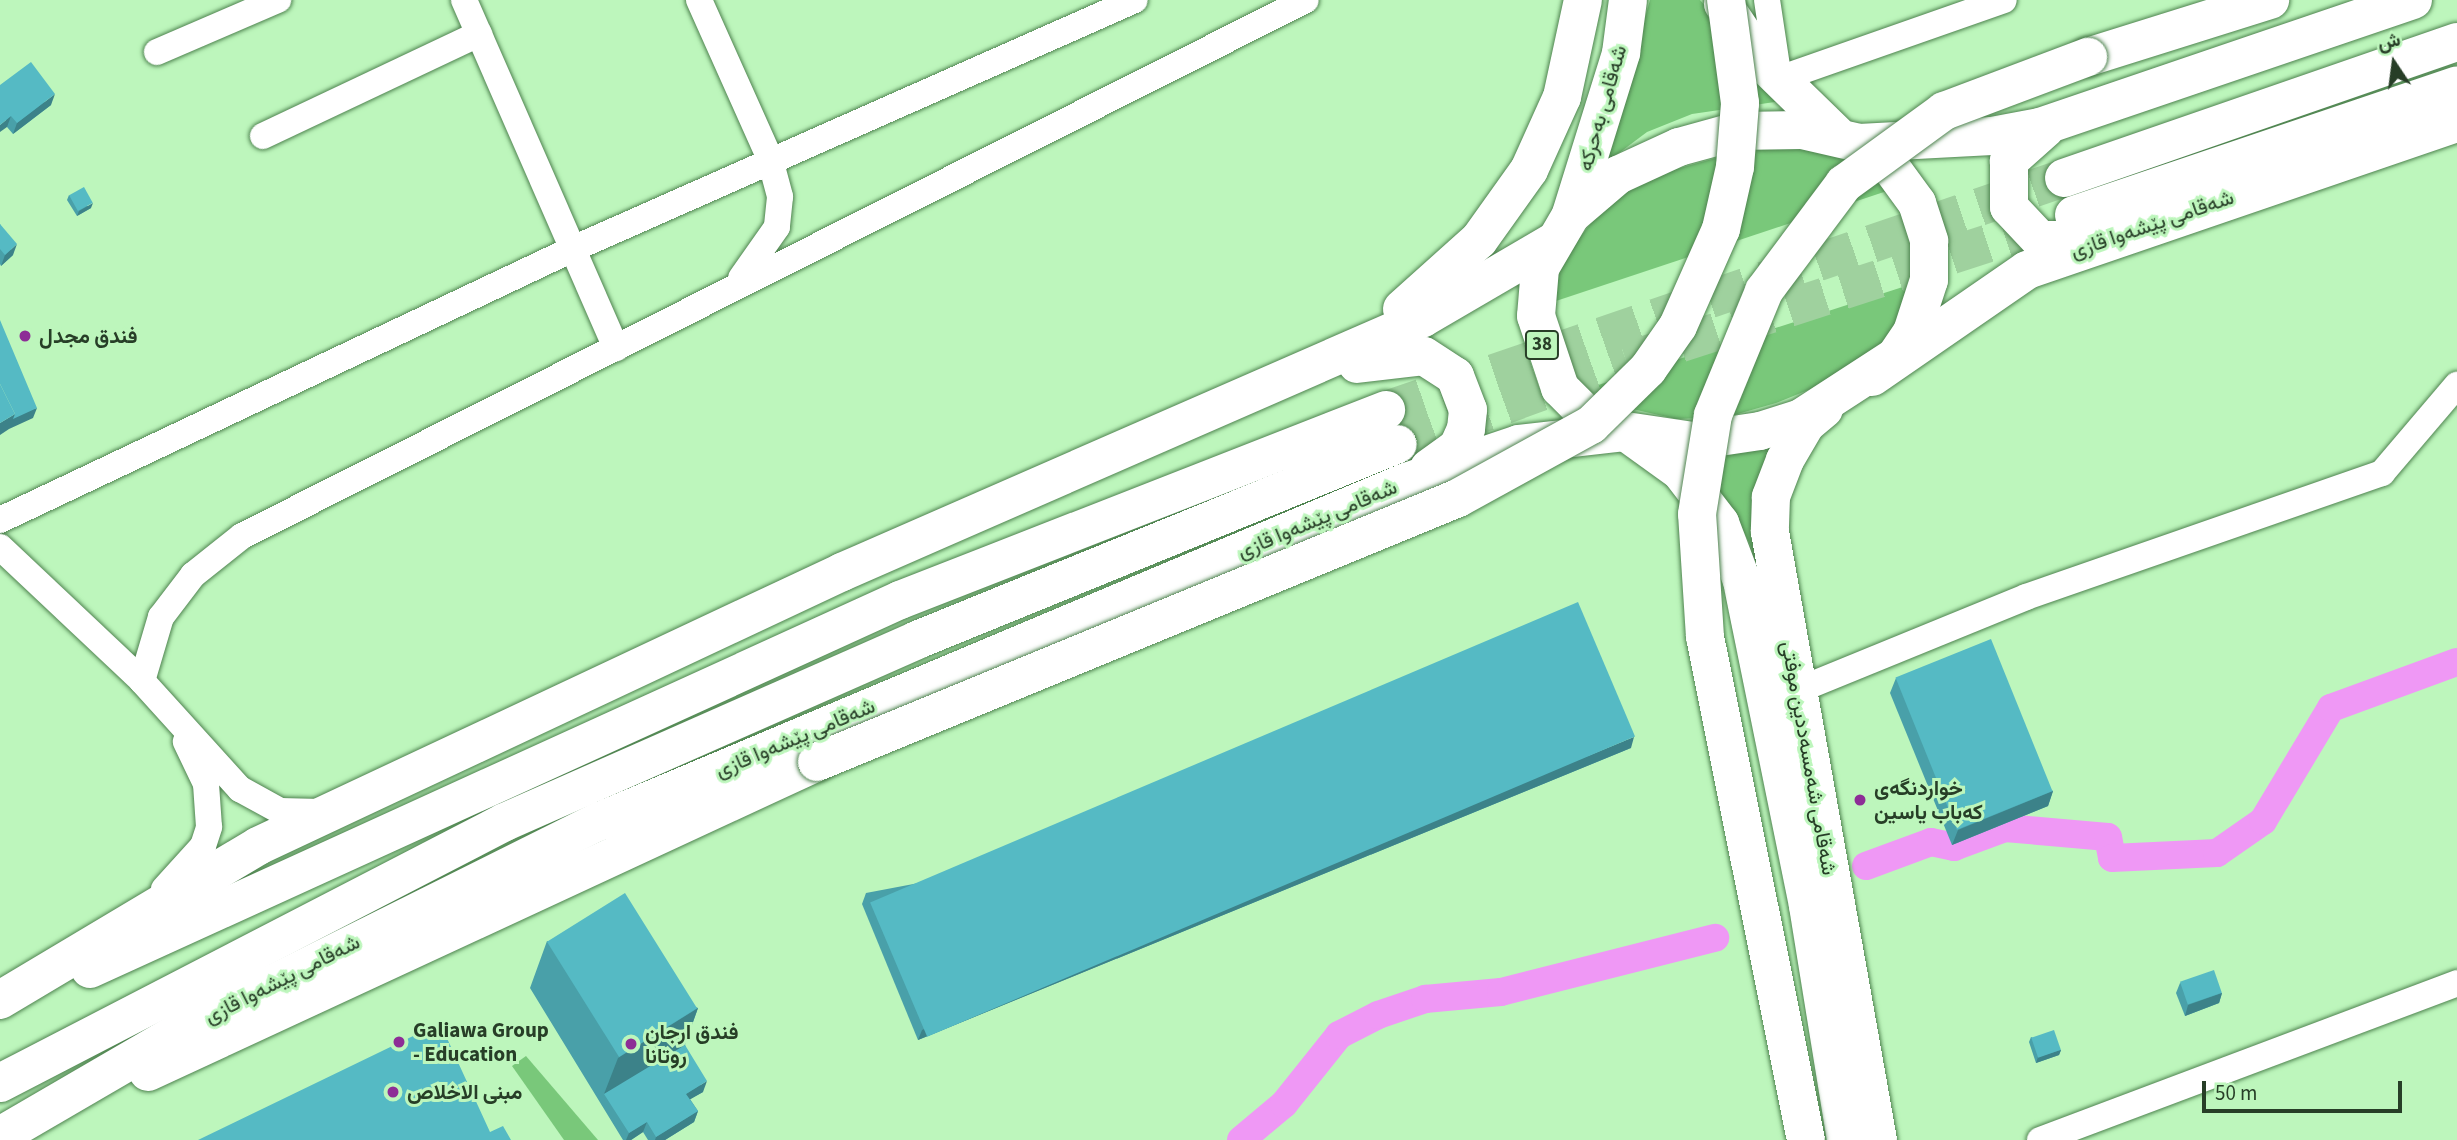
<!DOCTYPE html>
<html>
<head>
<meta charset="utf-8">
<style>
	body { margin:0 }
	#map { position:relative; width:2457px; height:1140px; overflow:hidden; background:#bdf6bc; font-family:"Source Sans 3",Vazirmatn,sans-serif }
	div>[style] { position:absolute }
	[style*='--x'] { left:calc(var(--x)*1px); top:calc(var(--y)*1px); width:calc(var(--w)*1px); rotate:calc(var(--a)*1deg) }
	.green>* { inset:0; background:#79c87a }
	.canal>* { height:28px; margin:-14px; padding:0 14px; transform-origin:14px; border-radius:14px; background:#ef98f5 }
	.highway-tunnel>* { height:38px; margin-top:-19px; transform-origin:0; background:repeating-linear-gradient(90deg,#9fd19e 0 38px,transparent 0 57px) }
	.roads { filter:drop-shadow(0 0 2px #4e834f) drop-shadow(0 0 2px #4e834f) }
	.street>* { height:26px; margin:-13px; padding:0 13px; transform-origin:13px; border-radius:13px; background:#fff }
	.primary>* { height:38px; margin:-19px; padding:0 19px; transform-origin:19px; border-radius:19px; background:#fff }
	.highway>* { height:38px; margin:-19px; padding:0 19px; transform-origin:19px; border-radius:19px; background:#fff }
	.bridges { filter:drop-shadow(0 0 2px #4e834f) drop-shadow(0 0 2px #4e834f) }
	.highway-bridge>* { height:38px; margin:-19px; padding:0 19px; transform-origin:19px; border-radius:19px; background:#fff }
	.wall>* { inset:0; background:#49a0a9 }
	.shaded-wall>* { inset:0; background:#3c8289 }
	.building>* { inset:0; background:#55bac4; transform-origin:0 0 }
	.dots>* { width:19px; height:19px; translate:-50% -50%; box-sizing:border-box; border:4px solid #bdf6bc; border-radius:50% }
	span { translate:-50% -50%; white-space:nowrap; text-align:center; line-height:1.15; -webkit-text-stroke:6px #bdf6bc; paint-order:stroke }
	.shield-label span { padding:2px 5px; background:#bdf6bc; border:2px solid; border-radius:5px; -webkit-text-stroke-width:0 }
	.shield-label { font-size:19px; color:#273e27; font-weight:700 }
	.street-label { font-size:21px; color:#273e27 }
	.poi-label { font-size:21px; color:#273e27; font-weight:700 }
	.left { translate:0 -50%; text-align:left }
	.north { position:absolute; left:2359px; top:28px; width:70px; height:70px; -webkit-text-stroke:5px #bdf6bc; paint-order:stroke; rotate:347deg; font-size:19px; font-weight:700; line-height:28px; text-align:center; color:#273e27 }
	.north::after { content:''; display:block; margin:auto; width:24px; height:32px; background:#273e27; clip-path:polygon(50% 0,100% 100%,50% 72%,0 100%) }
	.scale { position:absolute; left:2202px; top:1081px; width:200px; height:32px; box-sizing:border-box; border:4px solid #273e27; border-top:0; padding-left:9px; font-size:21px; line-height:24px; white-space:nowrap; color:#273e27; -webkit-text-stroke:5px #bdf6bc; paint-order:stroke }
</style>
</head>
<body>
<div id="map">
	<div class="green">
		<div style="clip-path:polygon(1650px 0,1700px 0,1788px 100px,1692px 114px,1647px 132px,1603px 165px)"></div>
		<div style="clip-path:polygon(1759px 146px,1835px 147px,1896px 188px,1553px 302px,1557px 266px,1607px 203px,1651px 176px)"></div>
		<div style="clip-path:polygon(1912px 284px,1903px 322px,1872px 353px,1828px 382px,1776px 403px,1727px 417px,1676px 419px,1615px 405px,1589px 388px)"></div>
		<div style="clip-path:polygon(1775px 446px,1757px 559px,1741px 526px,1682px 461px)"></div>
		<div style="clip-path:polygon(526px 1056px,598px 1140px,564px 1140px,512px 1066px)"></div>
	</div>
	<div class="canal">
		<div style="--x:1866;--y:866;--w:69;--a:-20.3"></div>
		<div style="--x:1931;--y:842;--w:24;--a:12"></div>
		<div style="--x:1954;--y:847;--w:54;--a:-20.4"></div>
		<div style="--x:2005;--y:828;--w:103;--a:5"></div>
		<div style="--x:2108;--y:837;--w:21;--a:79"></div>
		<div style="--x:2112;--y:858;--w:105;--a:-2.7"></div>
		<div style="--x:2217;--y:853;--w:56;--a:-34.8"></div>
		<div style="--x:2263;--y:821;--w:132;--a:-59"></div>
		<div style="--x:2331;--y:708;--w:134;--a:-20.1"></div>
		<div style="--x:1241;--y:1140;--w:56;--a:-39.9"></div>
		<div style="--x:1284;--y:1104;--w:88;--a:-51.4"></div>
		<div style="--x:1339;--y:1035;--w:44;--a:-27.1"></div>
		<div style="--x:1378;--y:1015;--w:50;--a:-18.8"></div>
		<div style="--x:1425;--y:999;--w:76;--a:-5.3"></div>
		<div style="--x:1501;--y:992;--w:221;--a:-14.2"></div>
	</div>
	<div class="highway-tunnel">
		<div style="--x:1386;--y:410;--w:717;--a:-18.89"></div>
		<div style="--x:1398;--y:444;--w:243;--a:-20"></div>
		<div style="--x:1626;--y:361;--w:455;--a:-18"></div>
	</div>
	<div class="roads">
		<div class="street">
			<div style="--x:464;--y:0;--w:380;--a:66.4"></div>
			<div style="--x:699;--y:0;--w:174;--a:65.9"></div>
			<div style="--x:770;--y:159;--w:39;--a:75"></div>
			<div style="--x:780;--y:197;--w:30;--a:96"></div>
			<div style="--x:777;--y:227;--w:62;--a:125.2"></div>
			<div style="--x:1767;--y:0;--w:80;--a:81.4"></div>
			<div style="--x:1779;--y:79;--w:238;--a:-19.3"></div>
			<div style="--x:157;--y:52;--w:132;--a:-23.3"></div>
			<div style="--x:263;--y:136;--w:239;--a:-25.3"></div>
			<div style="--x:0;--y:520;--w:636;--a:-25.32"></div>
			<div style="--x:575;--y:248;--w:612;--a:-23.89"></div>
			<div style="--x:0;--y:547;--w:195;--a:43.3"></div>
			<div style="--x:142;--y:681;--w:146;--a:47.8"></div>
			<div style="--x:240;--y:789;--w:46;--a:28.8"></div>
			<div style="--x:280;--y:811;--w:41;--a:1.4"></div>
			<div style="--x:142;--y:681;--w:67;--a:-73.5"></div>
			<div style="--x:161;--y:617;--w:53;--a:-52.7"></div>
			<div style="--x:193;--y:575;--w:63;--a:-38.5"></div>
			<div style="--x:242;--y:536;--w:1191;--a:-26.74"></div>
			<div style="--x:1796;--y:691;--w:248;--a:-22.2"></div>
			<div style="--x:2026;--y:597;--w:377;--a:-19.2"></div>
			<div style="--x:2382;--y:473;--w:116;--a:-49.6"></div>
			<div style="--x:164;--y:889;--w:58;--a:-47.8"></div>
			<div style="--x:203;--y:846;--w:20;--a:-72"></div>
			<div style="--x:209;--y:827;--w:43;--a:-94"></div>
			<div style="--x:206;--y:784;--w:47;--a:-115.5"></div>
			<div style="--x:2040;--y:1140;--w:446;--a:-20.6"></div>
		</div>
		<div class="primary">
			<div style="--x:1723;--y:4;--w:70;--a:56.1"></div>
			<div style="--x:1762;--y:62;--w:103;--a:44.2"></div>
			<div style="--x:1802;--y:130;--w:58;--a:12.8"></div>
			<div style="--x:1859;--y:143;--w:34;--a:34"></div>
			<div style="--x:1887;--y:162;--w:51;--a:53.8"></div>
			<div style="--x:1917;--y:203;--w:40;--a:72"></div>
			<div style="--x:1929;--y:241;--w:39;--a:90"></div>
			<div style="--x:1929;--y:280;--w:55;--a:108.1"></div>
			<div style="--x:1912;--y:332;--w:30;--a:124"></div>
			<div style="--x:1895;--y:357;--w:112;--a:147"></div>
			<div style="--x:1801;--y:418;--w:43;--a:162.4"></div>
			<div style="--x:1760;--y:431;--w:68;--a:171.5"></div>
			<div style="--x:1693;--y:441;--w:95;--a:-171.5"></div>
			<div style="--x:1599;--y:427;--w:55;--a:-135"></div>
			<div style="--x:1560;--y:388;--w:76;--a:-108.4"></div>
			<div style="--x:1536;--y:316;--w:48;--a:-85.2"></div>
			<div style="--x:1540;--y:268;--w:61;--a:-59.7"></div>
			<div style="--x:1571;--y:215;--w:62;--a:-40.4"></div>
			<div style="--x:1618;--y:175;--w:67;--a:-24.7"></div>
			<div style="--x:1679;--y:147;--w:60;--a:-15.4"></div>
			<div style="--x:1737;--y:131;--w:65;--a:-0.9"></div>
			<div style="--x:1571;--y:214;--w:169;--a:-72.7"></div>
			<div style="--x:1621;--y:53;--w:53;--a:-82.5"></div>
			<div style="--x:1824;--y:409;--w:23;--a:140"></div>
			<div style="--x:1806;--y:424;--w:42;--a:120.3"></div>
			<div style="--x:1785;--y:460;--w:40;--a:111"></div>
			<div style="--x:1771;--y:497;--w:35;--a:92"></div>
			<div style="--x:1770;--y:532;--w:618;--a:79.93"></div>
			<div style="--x:1630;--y:435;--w:62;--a:35.8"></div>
			<div style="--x:1680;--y:471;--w:66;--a:52.4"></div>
			<div style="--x:1720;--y:523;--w:62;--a:69.2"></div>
			<div style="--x:1742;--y:581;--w:332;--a:78.5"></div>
			<div style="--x:1808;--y:906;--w:237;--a:80.8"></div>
		</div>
		<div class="highway">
			<div style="--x:2088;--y:57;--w:191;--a:-17.4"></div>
			<div style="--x:2046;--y:128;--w:50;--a:138.3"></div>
			<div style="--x:2009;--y:161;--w:46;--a:90"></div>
			<div style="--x:2009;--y:207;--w:45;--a:46.8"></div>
			<div style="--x:2040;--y:240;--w:47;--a:0"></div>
			<div style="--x:1859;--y:143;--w:133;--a:-3"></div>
			<div style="--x:1992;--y:136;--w:49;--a:-10.6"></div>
			<div style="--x:2040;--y:127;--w:394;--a:-18.8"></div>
			<div style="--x:2064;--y:178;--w:416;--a:-19.1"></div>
			<div style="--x:2074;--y:215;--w:404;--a:-18.7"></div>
			<div style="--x:1402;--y:309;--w:103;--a:-41.9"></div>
			<div style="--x:1479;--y:240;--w:86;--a:-54.5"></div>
			<div style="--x:1529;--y:170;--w:80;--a:-65.7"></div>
			<div style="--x:1562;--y:97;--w:99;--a:-77.8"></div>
			<div style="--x:1357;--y:364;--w:67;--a:-6.8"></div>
			<div style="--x:1424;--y:356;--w:37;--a:33"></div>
			<div style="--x:1455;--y:376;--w:36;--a:69"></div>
			<div style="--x:1468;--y:410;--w:19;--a:96"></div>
			<div style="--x:1466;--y:429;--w:20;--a:114"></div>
			<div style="--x:1458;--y:447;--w:36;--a:144"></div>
			<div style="--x:1872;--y:377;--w:188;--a:-34.6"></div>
			<div style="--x:2027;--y:270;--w:454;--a:-18.9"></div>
			<div style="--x:90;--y:969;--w:890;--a:-24.49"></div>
			<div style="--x:900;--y:600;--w:522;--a:-21.35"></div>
			<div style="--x:0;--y:1000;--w:300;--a:-30.8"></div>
			<div style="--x:258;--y:846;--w:645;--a:-25.13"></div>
			<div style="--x:842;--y:572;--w:634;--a:-23.61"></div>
			<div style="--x:1423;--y:318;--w:151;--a:-30.3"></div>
			<div style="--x:148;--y:1072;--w:737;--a:-24.86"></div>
			<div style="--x:0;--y:1083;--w:568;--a:-27.33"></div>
			<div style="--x:505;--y:822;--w:450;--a:-23.8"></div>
			<div style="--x:917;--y:640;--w:519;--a:-22.17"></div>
			<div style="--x:0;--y:1136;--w:227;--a:-30.2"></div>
			<div style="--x:196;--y:1022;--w:449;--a:-26.5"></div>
			<div style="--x:598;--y:822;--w:877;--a:-22.82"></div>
			<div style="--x:1406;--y:482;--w:119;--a:-18.6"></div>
			<div style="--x:1519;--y:444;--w:108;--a:-6.4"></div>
		</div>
	</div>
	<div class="bridges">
		<div class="highway-bridge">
			<div style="--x:817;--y:762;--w:693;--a:-22.38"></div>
			<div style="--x:1458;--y:498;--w:152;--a:-28.8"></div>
			<div style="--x:1591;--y:425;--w:80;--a:-44.5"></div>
			<div style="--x:1648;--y:369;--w:52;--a:-55.1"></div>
			<div style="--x:1678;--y:326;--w:106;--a:-66.1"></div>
			<div style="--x:1721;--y:229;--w:64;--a:-77.3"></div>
			<div style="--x:1735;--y:167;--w:64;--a:-85.5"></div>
			<div style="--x:1740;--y:103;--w:104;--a:-97.7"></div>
			<div style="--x:1806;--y:1140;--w:513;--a:-101.35"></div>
			<div style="--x:1705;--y:637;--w:123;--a:-93.7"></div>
			<div style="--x:1697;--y:514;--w:100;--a:-80.8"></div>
			<div style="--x:1713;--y:415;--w:134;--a:-67.6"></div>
			<div style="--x:1764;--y:291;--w:134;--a:-53.2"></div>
			<div style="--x:1844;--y:184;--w:124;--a:-36.1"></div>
			<div style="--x:1944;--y:111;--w:154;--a:-20.6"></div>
		</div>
	</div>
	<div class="wall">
		<div style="clip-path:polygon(0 85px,51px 105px,13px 134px,7px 127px)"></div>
		<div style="clip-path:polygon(69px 195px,91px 208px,77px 216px,67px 200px)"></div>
		<div style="clip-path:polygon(0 224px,13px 255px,1px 266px,0 264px)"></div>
		<div style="clip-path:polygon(1896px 678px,2053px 791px,2048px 806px,1952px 845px,1890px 693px)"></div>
		<div style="clip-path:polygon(1631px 748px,918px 1040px,862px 904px,866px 893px)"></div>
		<div style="clip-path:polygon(547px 941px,698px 1008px,685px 1045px,703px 1092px,690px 1099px,698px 1111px,694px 1122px,665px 1140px,648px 1140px,643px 1132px,631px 1140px,623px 1140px,530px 988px)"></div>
		<div style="clip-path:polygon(2180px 983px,2222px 993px,2219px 1003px,2185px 1016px,2176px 993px)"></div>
		<div style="clip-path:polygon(2031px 1037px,2061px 1050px,2059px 1055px,2036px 1063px,2029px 1042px)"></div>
	</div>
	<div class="shaded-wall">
		<div style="clip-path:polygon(55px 94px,51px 105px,13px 134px,17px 123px)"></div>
		<div style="clip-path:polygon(11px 116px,7px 127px,0 132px,0 125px)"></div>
		<div style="clip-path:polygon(93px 203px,91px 208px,77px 216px,79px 211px)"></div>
		<div style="clip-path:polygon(17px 244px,13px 255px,1px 266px,5px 255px)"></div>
		<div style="clip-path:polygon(37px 408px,33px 418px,9px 429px,0 435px,0 423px,15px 414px)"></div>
		<div style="clip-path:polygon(1634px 737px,1631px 748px,918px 1040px,922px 1030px)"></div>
		<div style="clip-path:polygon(2053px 791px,2048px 806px,1952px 845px,1958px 830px)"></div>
		<div style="clip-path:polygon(2222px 993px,2219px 1003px,2185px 1016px,2188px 1005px)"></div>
		<div style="clip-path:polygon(698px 1008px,681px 1055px,604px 1094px,618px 1058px)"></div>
		<div style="clip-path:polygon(2061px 1050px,2059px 1055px,2036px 1063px,2038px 1057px)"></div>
		<div style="clip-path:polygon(707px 1081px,703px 1092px,682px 1104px,686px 1094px)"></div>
		<div style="clip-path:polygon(698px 1111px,694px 1122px,665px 1140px,655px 1140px,656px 1137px)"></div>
		<div style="clip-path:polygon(647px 1122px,643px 1132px,631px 1140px,626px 1140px,629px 1133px)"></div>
	</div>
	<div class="building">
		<div style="clip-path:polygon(31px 62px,55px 94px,17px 123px,11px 116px,0 125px,0 85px)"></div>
		<div style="left:84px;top:187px;width:18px;height:17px;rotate:61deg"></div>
		<div style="clip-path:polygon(0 224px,17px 244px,5px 255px,0 249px)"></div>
		<div style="clip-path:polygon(0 320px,37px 408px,13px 419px,15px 414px,0 384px)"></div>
		<div style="clip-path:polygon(0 384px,15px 414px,0 423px)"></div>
		<div style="left:1578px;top:602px;width:146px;height:769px;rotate:67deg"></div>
		<div style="left:1991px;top:639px;width:164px;height:103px;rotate:68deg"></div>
		<div style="left:625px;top:893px;width:136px;height:92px;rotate:58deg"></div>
		<div style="left:2214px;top:970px;width:24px;height:36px;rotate:71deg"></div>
		<div style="clip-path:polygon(440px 1023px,490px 1132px,503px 1126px,511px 1140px,198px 1140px)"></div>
		<div style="left:2054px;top:1030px;width:21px;height:24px;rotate:71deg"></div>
		<div style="clip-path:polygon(685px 1045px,707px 1081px,686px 1094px,698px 1111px,656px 1137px,647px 1122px,629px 1133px,604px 1094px)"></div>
	</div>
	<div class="dots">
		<div style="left:25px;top:336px;background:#8d2d96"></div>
		<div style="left:1860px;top:800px;background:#8d2d96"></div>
		<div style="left:399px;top:1042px;background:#8d2d96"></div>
		<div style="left:631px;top:1044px;background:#8d2d96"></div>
		<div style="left:393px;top:1092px;background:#8d2d96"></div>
	</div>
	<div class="shield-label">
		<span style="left:1542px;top:345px">38</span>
	</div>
	<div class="street-label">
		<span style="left:1602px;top:108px;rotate:-74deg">شەقامی بەحرکە</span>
		<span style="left:2152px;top:224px;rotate:-19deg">شەقامی پێشەوا قازی</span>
		<span style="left:1317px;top:519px;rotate:-23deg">شەقامی پێشەوا قازی</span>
		<span style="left:795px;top:738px;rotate:-23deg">شەقامی پێشەوا قازی</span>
		<span style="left:1809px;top:758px;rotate:80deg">شەقامی شەمسەددین موفتی</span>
		<span style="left:282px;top:979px;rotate:-27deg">شەقامی پێشەوا قازی</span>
	</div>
	<div class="poi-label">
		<span class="left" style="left:39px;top:336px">فندق مجدل</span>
		<span class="left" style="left:1874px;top:800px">خواردنگەی<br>کەباب یاسین</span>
		<span class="left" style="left:413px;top:1042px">Galiawa Group<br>- Education</span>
		<span class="left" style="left:645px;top:1044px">فندق ارجان<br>روتانا</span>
		<span class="left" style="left:407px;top:1092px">مبنى الاخلاص</span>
	</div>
	<div class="north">ش</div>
	<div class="scale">50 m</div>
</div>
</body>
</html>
